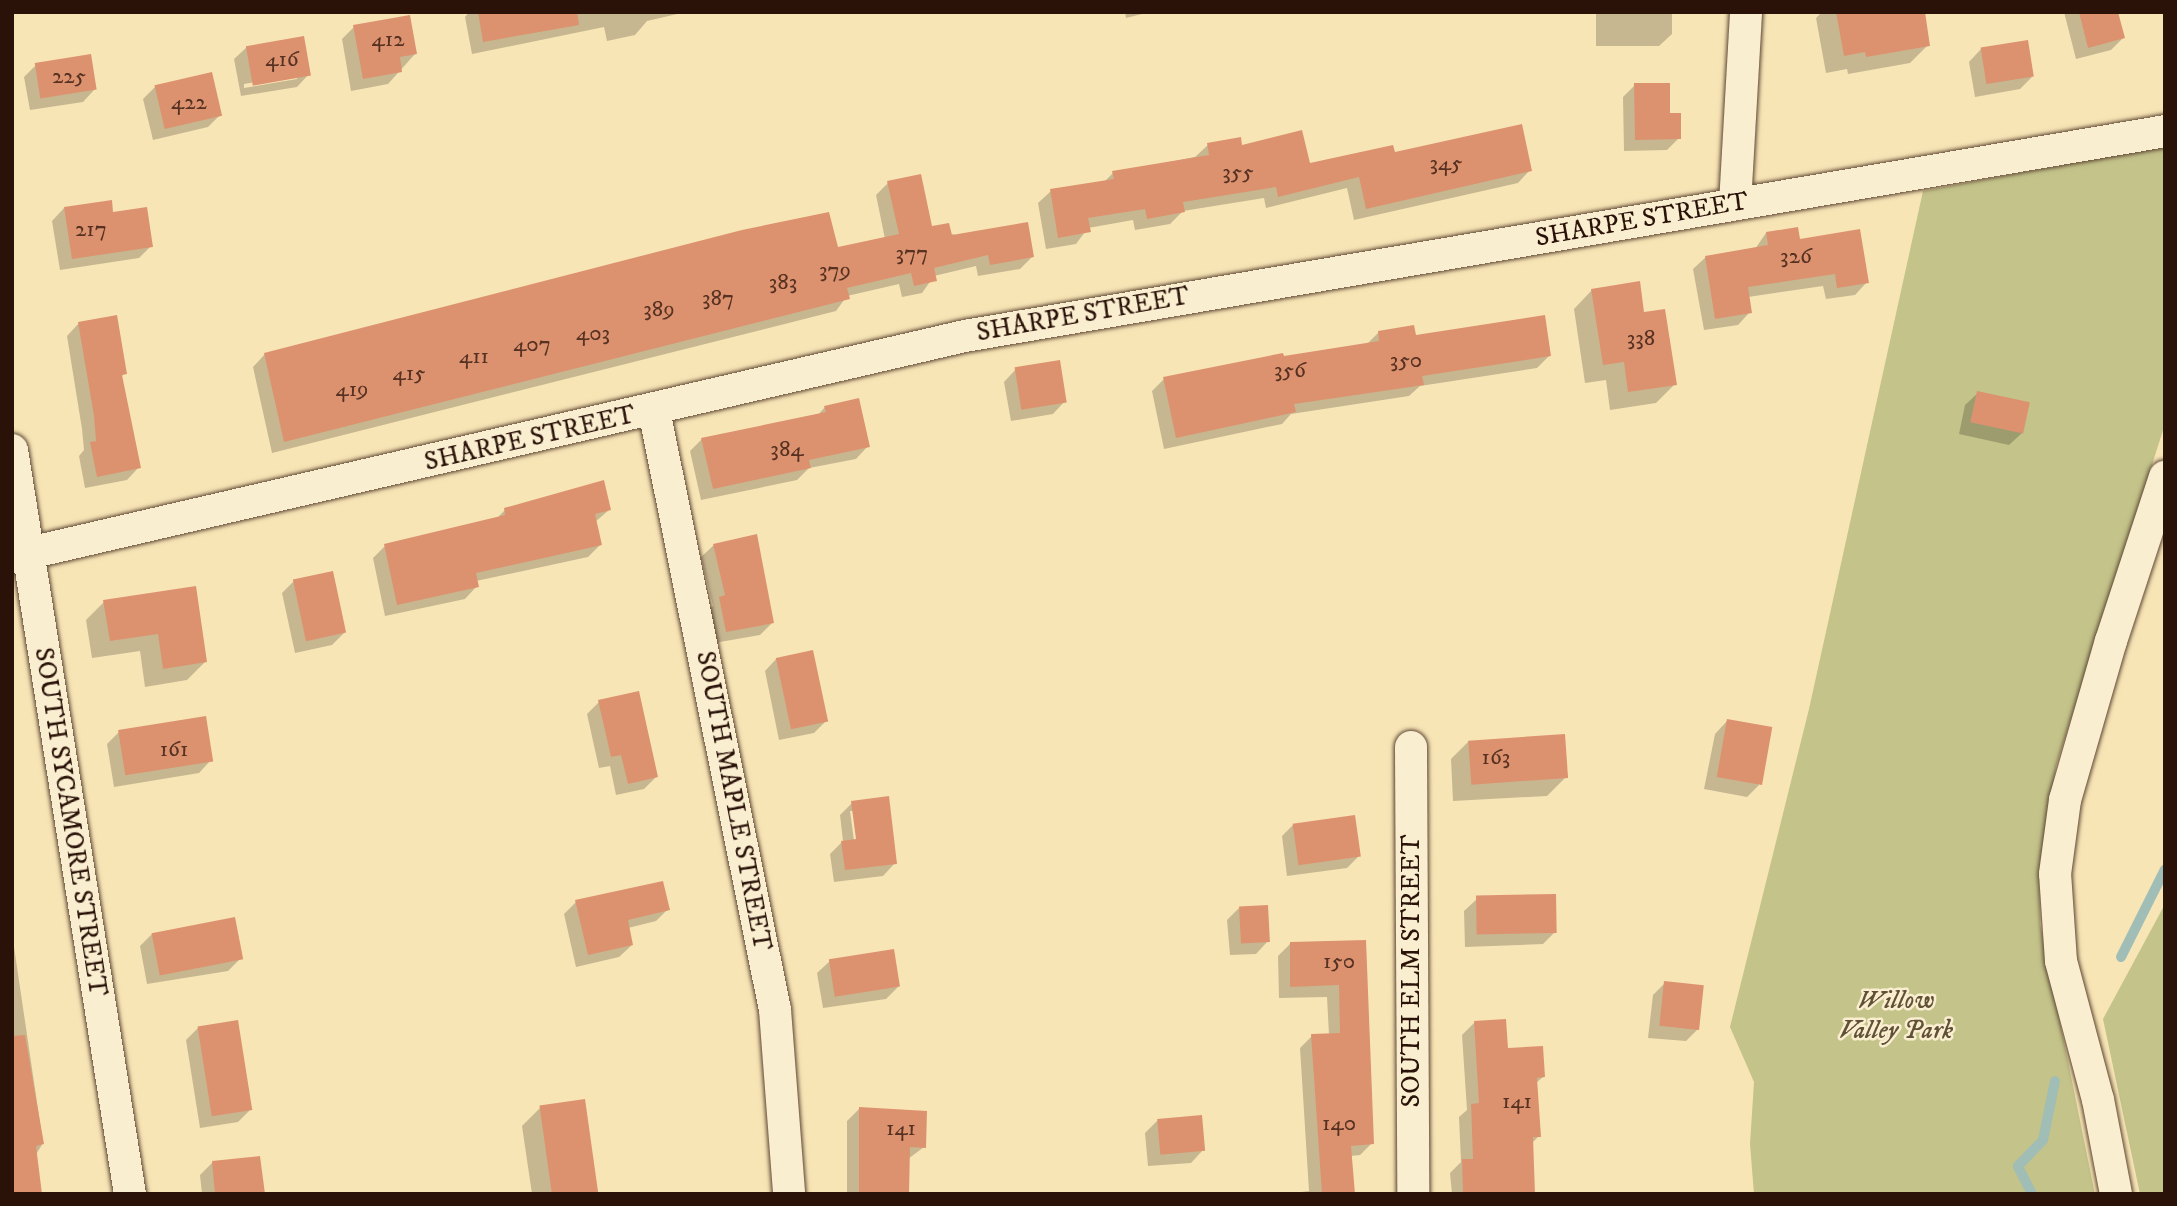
<!DOCTYPE html>
<html>
<head>
<meta charset="utf-8">
<style>
	body { margin:0 }
	#map { position:relative; width:2177px; height:1206px; overflow:hidden; background:#f8e5b6; font-family:"IM FELL DW Pica",serif }
	div>[style] { position:absolute }
	[style*='--x'] { left:calc(var(--x)*1px); top:calc(var(--y)*1px); width:calc(var(--w)*1px); rotate:calc(var(--a)*1deg) }
	.green>* { inset:0; background:#c3c38a }
	.shadow>* { inset:0; background:#0003 }
	.stream>* { height:10px; margin:-5px; padding:0 5px; transform-origin:5px; border-radius:5px; background:#a0bdb6 }
	.building>* { inset:0; background:#dd926f; transform-origin:0 0 }
	.roads { filter:drop-shadow(0 0 2px #5e4734) drop-shadow(0 0 2px #5e4734) }
	.minor>* { height:32px; margin:-16px; padding:0 16px; transform-origin:16px; border-radius:16px; background:#faeed0 }
	span { translate:-50% -50%; white-space:nowrap; text-align:center; line-height:1.15; -webkit-text-stroke:5px #faeed0; paint-order:stroke }
	.number-label { font-size:23px; color:#573222 }
	.number-label span { -webkit-text-stroke-width:0 }
	.street-label { font-size:26px; color:#2a1209 }
	.park-label { font-size:26px; color:#605036; font-style:italic }
	.frame { position:absolute; inset:0; border:14px solid #2a1209; pointer-events:none }
</style>
</head>
<body>
<div id="map">
	<div class="green">
		<div style="clip-path:polygon(2165px 146px,2165px 424px,2056px 766px,2039px 869px,2040px 924px,2095px 1194px,1754px 1194px,1750px 1144px,1754px 1082px,1730px 1027px,1809px 709px,1923px 191px)"></div>
		<div style="clip-path:polygon(2165px 904px,2165px 1194px,2140px 1194px,2103px 1019px)"></div>
	</div>
	<div class="shadow">
		<div style="clip-path:polygon(469px 12px,686px 12px,647px 21px,635px 35px,607px 41px,604px 27px,472px 54px,465px 17px)"></div>
		<div style="clip-path:polygon(1125px 12px,1150px 12px,1126px 18px)"></div>
		<div style="clip-path:polygon(1596px 12px,1672px 12px,1672px 34px,1659px 46px,1596px 46px)"></div>
		<div style="clip-path:polygon(1822px 12px,1923px 12px,1928px 45px,1910px 63px,1848px 74px,1847px 69px,1826px 73px,1816px 18px)"></div>
		<div style="clip-path:polygon(2064px 12px,2116px 12px,2123px 38px,2111px 50px,2076px 59px)"></div>
		<div style="clip-path:polygon(354px 27px,415px 54px,388px 84px,351px 91px,342px 39px)"></div>
		<div style="clip-path:polygon(evenodd,247px 47px,309px 74px,297px 87px,241px 96px,234px 59px,247px 47px,297px 75px,297px 79px,244px 88px,244px 84px,297px 75px)"></div>
		<div style="clip-path:polygon(1981px 49px,2032px 77px,2020px 89px,1975px 97px,1969px 62px)"></div>
		<div style="clip-path:polygon(36px 65px,95px 89px,83px 102px,30px 110px,24px 77px)"></div>
		<div style="clip-path:polygon(1635px 85px,1679px 138px,1667px 150px,1624px 151px,1623px 97px)"></div>
		<div style="clip-path:polygon(155px 87px,220px 115px,208px 127px,153px 140px,143px 99px)"></div>
		<div style="clip-path:polygon(1208px 145px,1241px 147px,1309px 165px,1394px 154px,1530px 170px,1518px 183px,1354px 220px,1347px 188px,1266px 208px,1264px 198px,1183px 211px,1170px 224px,1135px 230px,1133px 220px,1088px 228px,1076px 244px,1046px 249px,1038px 203px,1051px 191px,1104px 182px,1113px 173px,1195px 157px)"></div>
		<div style="clip-path:polygon(888px 183px,931px 228px,1032px 257px,1020px 269px,978px 276px,976px 266px,934px 276px,922px 293px,902px 297px,899px 284px,847px 296px,836px 311px,272px 453px,253px 367px,265px 354px,885px 239px,876px 195px)"></div>
		<div style="clip-path:polygon(64px 208px,112px 214px,151px 246px,139px 258px,60px 270px,52px 221px)"></div>
		<div style="clip-path:polygon(1766px 233px,1799px 241px,1867px 282px,1855px 295px,1826px 299px,1823px 286px,1748px 297px,1750px 312px,1738px 325px,1704px 330px,1693px 269px,1706px 257px,1755px 249px)"></div>
		<div style="clip-path:polygon(1592px 290px,1643px 314px,1675px 384px,1656px 403px,1610px 410px,1606px 380px,1585px 383px,1574px 309px)"></div>
		<div style="clip-path:polygon(79px 323px,125px 373px,121px 377px,139px 467px,127px 480px,85px 488px,79px 456px,84px 450px,82px 429px,67px 336px)"></div>
		<div style="clip-path:polygon(1379px 332px,1549px 356px,1537px 368px,1420px 386px,1409px 396px,1291px 414px,1282px 424px,1164px 449px,1152px 391px,1164px 379px,1366px 345px)"></div>
		<div style="clip-path:polygon(1016px 369px,1065px 401px,1053px 414px,1011px 421px,1004px 382px)"></div>
		<div style="clip-path:polygon(1978px 393px,2022px 433px,2009px 445px,1959px 434px,1965px 405px)"></div>
		<div style="clip-path:polygon(825px 407px,868px 446px,856px 459px,809px 468px,797px 480px,701px 500px,690px 451px,702px 439px,817px 416px)"></div>
		<div style="clip-path:polygon(505px 510px,609px 510px,595px 522px,600px 545px,588px 557px,476px 581px,477px 586px,465px 599px,385px 616px,373px 558px,385px 546px,496px 519px)"></div>
		<div style="clip-path:polygon(714px 545px,772px 623px,760px 635px,714px 643px,708px 610px,713px 606px,701px 557px)"></div>
		<div style="clip-path:polygon(294px 581px,344px 633px,332px 645px,295px 653px,282px 593px)"></div>
		<div style="clip-path:polygon(104px 602px,205px 662px,187px 680px,145px 687px,140px 651px,92px 658px,86px 620px)"></div>
		<div style="clip-path:polygon(777px 658px,826px 721px,814px 733px,779px 740px,765px 671px)"></div>
		<div style="clip-path:polygon(599px 702px,656px 777px,644px 789px,616px 795px,610px 766px,599px 768px,587px 714px)"></div>
		<div style="clip-path:polygon(1727px 721px,1759px 785px,1747px 797px,1704px 789px,1715px 734px)"></div>
		<div style="clip-path:polygon(119px 732px,211px 760px,199px 773px,114px 787px,107px 744px)"></div>
		<div style="clip-path:polygon(1469px 741px,1566px 777px,1547px 796px,1453px 801px,1451px 759px)"></div>
		<div style="clip-path:polygon(evenodd,852px 803px,895px 863px,883px 876px,834px 882px,830px 854px,843px 841px,840px 815px,852px 803px,850px 811px,854px 811px,859px 847px,855px 848px,850px 811px)"></div>
		<div style="clip-path:polygon(1294px 824px,1359px 856px,1347px 868px,1287px 876px,1282px 836px)"></div>
		<div style="clip-path:polygon(1477px 899px,1555px 932px,1543px 944px,1465px 947px,1464px 911px)"></div>
		<div style="clip-path:polygon(576px 902px,668px 909px,656px 921px,628px 928px,632px 945px,619px 957px,576px 967px,564px 914px)"></div>
		<div style="clip-path:polygon(1239px 908px,1268px 941px,1256px 954px,1230px 955px,1227px 920px)"></div>
		<div style="clip-path:polygon(152px 934px,241px 958px,228px 971px,147px 984px,140px 946px)"></div>
		<div style="clip-path:polygon(13px 940px,43px 1143px,12px 1194px,12px 940px)"></div>
		<div style="clip-path:polygon(1365px 942px,1372px 1143px,1360px 1155px,1351px 1156px,1353px 1194px,1286px 1194px,1309px 1191px,1300px 1048px,1312px 1036px,1329px 1035px,1327px 997px,1279px 998px,1278px 956px,1290px 944px)"></div>
		<div style="clip-path:polygon(830px 961px,898px 987px,886px 999px,823px 1008px,817px 973px)"></div>
		<div style="clip-path:polygon(1665px 983px,1698px 1029px,1686px 1041px,1648px 1038px,1653px 995px)"></div>
		<div style="clip-path:polygon(1474px 1023px,1543px 1077px,1536px 1083px,1539px 1136px,1531px 1144px,1533px 1194px,1452px 1194px,1450px 1173px,1461px 1162px,1459px 1117px,1467px 1110px,1462px 1035px)"></div>
		<div style="clip-path:polygon(198px 1028px,250px 1110px,238px 1122px,200px 1128px,186px 1040px)"></div>
		<div style="clip-path:polygon(540px 1108px,597px 1194px,532px 1194px,522px 1126px)"></div>
		<div style="clip-path:polygon(859px 1109px,924px 1147px,908px 1159px,907px 1194px,847px 1194px,847px 1121px)"></div>
		<div style="clip-path:polygon(1157px 1121px,1203px 1150px,1191px 1163px,1148px 1166px,1145px 1133px)"></div>
		<div style="clip-path:polygon(212px 1163px,263px 1194px,202px 1194px,200px 1175px)"></div>
	</div>
	<div class="stream">
		<div style="--x:2121;--y:957;--w:98;--a:-63.4"></div>
		<div style="--x:2032;--y:1194;--w:31;--a:-117"></div>
		<div style="--x:2018;--y:1166;--w:36;--a:-46"></div>
		<div style="--x:2043;--y:1140;--w:60;--a:-78.5"></div>
	</div>
	<div class="building">
		<div style="clip-path:polygon(478px 12px,577px 12px,579px 25px,483px 42px)"></div>
		<div style="clip-path:polygon(1836px 12px,1925px 12px,1930px 46px,1866px 57px,1865px 52px,1844px 56px)"></div>
		<div style="clip-path:polygon(2079px 12px,2118px 12px,2125px 38px,2088px 48px)"></div>
		<div style="clip-path:polygon(410px 15px,417px 54px,400px 57px,402px 72px,363px 79px,353px 25px)"></div>
		<div style="left:304px;top:36px;width:40px;height:59px;rotate:80deg"></div>
		<div style="left:2028px;top:40px;width:37px;height:48px;rotate:81deg"></div>
		<div style="left:91px;top:54px;width:36px;height:57px;rotate:81deg"></div>
		<div style="left:212px;top:72px;width:45px;height:59px;rotate:77deg"></div>
		<div style="clip-path:polygon(1634px 83px,1670px 83px,1670px 113px,1681px 113px,1681px 139px,1635px 140px)"></div>
		<div style="clip-path:polygon(1522px 124px,1532px 171px,1366px 209px,1359px 177px,1278px 197px,1276px 187px,1183px 202px,1185px 212px,1147px 219px,1145px 209px,1088px 218px,1091px 232px,1058px 238px,1050px 189px,1114px 179px,1112px 171px,1209px 155px,1207px 143px,1241px 137px,1242px 145px,1302px 130px,1310px 163px,1393px 145px,1395px 152px)"></div>
		<div style="clip-path:polygon(921px 174px,932px 226px,949px 223px,952px 235px,1028px 222px,1034px 257px,990px 265px,988px 255px,934px 268px,937px 281px,914px 286px,911px 273px,847px 288px,850px 299px,284px 442px,264px 353px,742px 230px,829px 212px,838px 247px,899px 234px,887px 181px)"></div>
		<div style="clip-path:polygon(112px 200px,113px 212px,147px 207px,153px 247px,72px 259px,64px 207px)"></div>
		<div style="clip-path:polygon(1798px 227px,1800px 239px,1860px 229px,1869px 283px,1837px 288px,1835px 274px,1748px 287px,1752px 313px,1715px 319px,1705px 256px,1768px 245px,1766px 232px)"></div>
		<div style="clip-path:polygon(1640px 281px,1644px 312px,1665px 309px,1677px 385px,1628px 392px,1624px 362px,1603px 365px,1591px 289px)"></div>
		<div style="clip-path:polygon(117px 315px,127px 374px,122px 375px,141px 468px,97px 477px,90px 442px,96px 441px,94px 416px,78px 322px)"></div>
		<div style="clip-path:polygon(1545px 315px,1551px 356px,1422px 376px,1424px 385px,1294px 404px,1296px 412px,1176px 438px,1163px 377px,1283px 353px,1284px 356px,1379px 341px,1378px 331px,1414px 325px,1416px 335px)"></div>
		<div style="left:1060px;top:360px;width:43px;height:46px;rotate:81deg"></div>
		<div style="left:1977px;top:391px;width:54px;height:32px;rotate:12deg"></div>
		<div style="clip-path:polygon(859px 398px,870px 447px,809px 460px,811px 468px,713px 489px,701px 438px,826px 412px,824px 406px)"></div>
		<div style="clip-path:polygon(604px 480px,611px 510px,595px 514px,602px 545px,476px 573px,479px 587px,397px 605px,384px 544px,505px 515px,504px 508px)"></div>
		<div style="clip-path:polygon(757px 534px,774px 623px,726px 632px,719px 597px,725px 595px,713px 544px)"></div>
		<div style="left:333px;top:571px;width:63px;height:41px;rotate:78deg"></div>
		<div style="clip-path:polygon(196px 586px,207px 662px,163px 669px,158px 634px,110px 641px,103px 600px)"></div>
		<div style="left:813px;top:650px;width:73px;height:38px;rotate:78deg"></div>
		<div style="clip-path:polygon(639px 691px,658px 777px,628px 784px,621px 755px,611px 757px,598px 700px)"></div>
		<div style="left:206px;top:716px;width:46px;height:89px;rotate:81deg"></div>
		<div style="left:1727px;top:719px;width:46px;height:59px;rotate:10deg"></div>
		<div style="left:1565px;top:734px;width:44px;height:97px;rotate:86deg"></div>
		<div style="clip-path:polygon(889px 796px,897px 864px,845px 870px,841px 841px,856px 839px,851px 801px)"></div>
		<div style="left:1355px;top:815px;width:42px;height:63px;rotate:82deg"></div>
		<div style="clip-path:polygon(663px 881px,670px 910px,628px 920px,633px 945px,588px 955px,575px 900px)"></div>
		<div style="left:1556px;top:894px;width:39px;height:80px;rotate:89deg"></div>
		<div style="left:1268px;top:905px;width:37px;height:29px;rotate:87deg"></div>
		<div style="left:235px;top:917px;width:43px;height:85px;rotate:79deg"></div>
		<div style="clip-path:polygon(1366px 940px,1374px 1144px,1351px 1146px,1355px 1194px,1322px 1194px,1311px 1034px,1340px 1033px,1339px 985px,1290px 987px,1290px 942px)"></div>
		<div style="left:894px;top:949px;width:38px;height:66px;rotate:81deg"></div>
		<div style="left:1664px;top:981px;width:40px;height:45px;rotate:6deg"></div>
		<div style="clip-path:polygon(1506px 1019px,1508px 1048px,1543px 1046px,1545px 1077px,1537px 1078px,1541px 1137px,1533px 1137px,1535px 1194px,1463px 1194px,1462px 1159px,1473px 1159px,1471px 1104px,1479px 1103px,1474px 1021px)"></div>
		<div style="left:238px;top:1020px;width:91px;height:41px;rotate:81deg"></div>
		<div style="clip-path:polygon(25px 1035px,44px 1144px,36px 1146px,42px 1194px,12px 1194px,12px 1036px)"></div>
		<div style="left:585px;top:1099px;width:96px;height:46px;rotate:82deg"></div>
		<div style="clip-path:polygon(859px 1107px,927px 1111px,926px 1148px,910px 1147px,909px 1194px,859px 1194px)"></div>
		<div style="left:1202px;top:1115px;width:36px;height:45px;rotate:85deg"></div>
		<div style="clip-path:polygon(260px 1156px,265px 1194px,215px 1194px,212px 1161px)"></div>
	</div>
	<div class="roads">
		<div class="minor">
			<div style="--x:1735;--y:204;--w:192;--a:-86.7"></div>
			<div style="--x:654;--y:410;--w:612;--a:78.6"></div>
			<div style="--x:775;--y:1010;--w:185;--a:85.6"></div>
			<div style="--x:12;--y:450;--w:753;--a:80.99"></div>
			<div style="--x:12;--y:557;--w:978;--a:-13.06"></div>
			<div style="--x:965;--y:336;--w:1217;--a:-9.69"></div>
			<div style="--x:1411;--y:747;--w:447;--a:89.7"></div>
			<div style="--x:2116;--y:1194;--w:96;--a:-100.8"></div>
			<div style="--x:2098;--y:1100;--w:144;--a:-104.9"></div>
			<div style="--x:2061;--y:961;--w:87;--a:-93.9"></div>
			<div style="--x:2055;--y:874;--w:75;--a:-82.3"></div>
			<div style="--x:2065;--y:800;--w:166;--a:-73.9"></div>
			<div style="--x:2111;--y:641;--w:173;--a:-71.8"></div>
		</div>
	</div>
	<div class="number-label">
		<span style="left:388px;top:40px">412</span>
		<span style="left:282px;top:60px">416</span>
		<span style="left:69px;top:77px">225</span>
		<span style="left:189px;top:103px">422</span>
		<span style="left:1446px;top:164px">345</span>
		<span style="left:1238px;top:173px">355</span>
		<span style="left:91px;top:230px">217</span>
		<span style="left:912px;top:254px">377</span>
		<span style="left:1796px;top:257px">326</span>
		<span style="left:835px;top:271px">379</span>
		<span style="left:783px;top:283px">383</span>
		<span style="left:718px;top:299px">387</span>
		<span style="left:659px;top:310px">389</span>
		<span style="left:593px;top:334px">403</span>
		<span style="left:1641px;top:339px">338</span>
		<span style="left:532px;top:345px">407</span>
		<span style="left:474px;top:357px">411</span>
		<span style="left:1406px;top:361px">350</span>
		<span style="left:1290px;top:371px">356</span>
		<span style="left:409px;top:374px">415</span>
		<span style="left:352px;top:390px">419</span>
		<span style="left:787px;top:450px">384</span>
		<span style="left:174px;top:750px">161</span>
		<span style="left:1496px;top:758px">163</span>
		<span style="left:1339px;top:962px">150</span>
		<span style="left:1517px;top:1102px">141</span>
		<span style="left:1339px;top:1124px">140</span>
		<span style="left:901px;top:1129px">141</span>
	</div>
	<div class="street-label">
		<span style="left:1642px;top:220px;rotate:-10deg">SHARPE STREET</span>
		<span style="left:1083px;top:315px;rotate:-10deg">SHARPE STREET</span>
		<span style="left:530px;top:439px;rotate:-13deg">SHARPE STREET</span>
		<span style="left:733px;top:801px;rotate:79deg">SOUTH MAPLE STREET</span>
		<span style="left:70px;top:822px;rotate:81deg">SOUTH SYCAMORE STREET</span>
		<span style="left:1412px;top:971px;rotate:-90deg">SOUTH ELM STREET</span>
	</div>
	<div class="park-label">
		<span style="left:1896px;top:1016px">Willow<br>Valley Park</span>
	</div>
	<div class="frame"></div>
</div>
</body>
</html>
